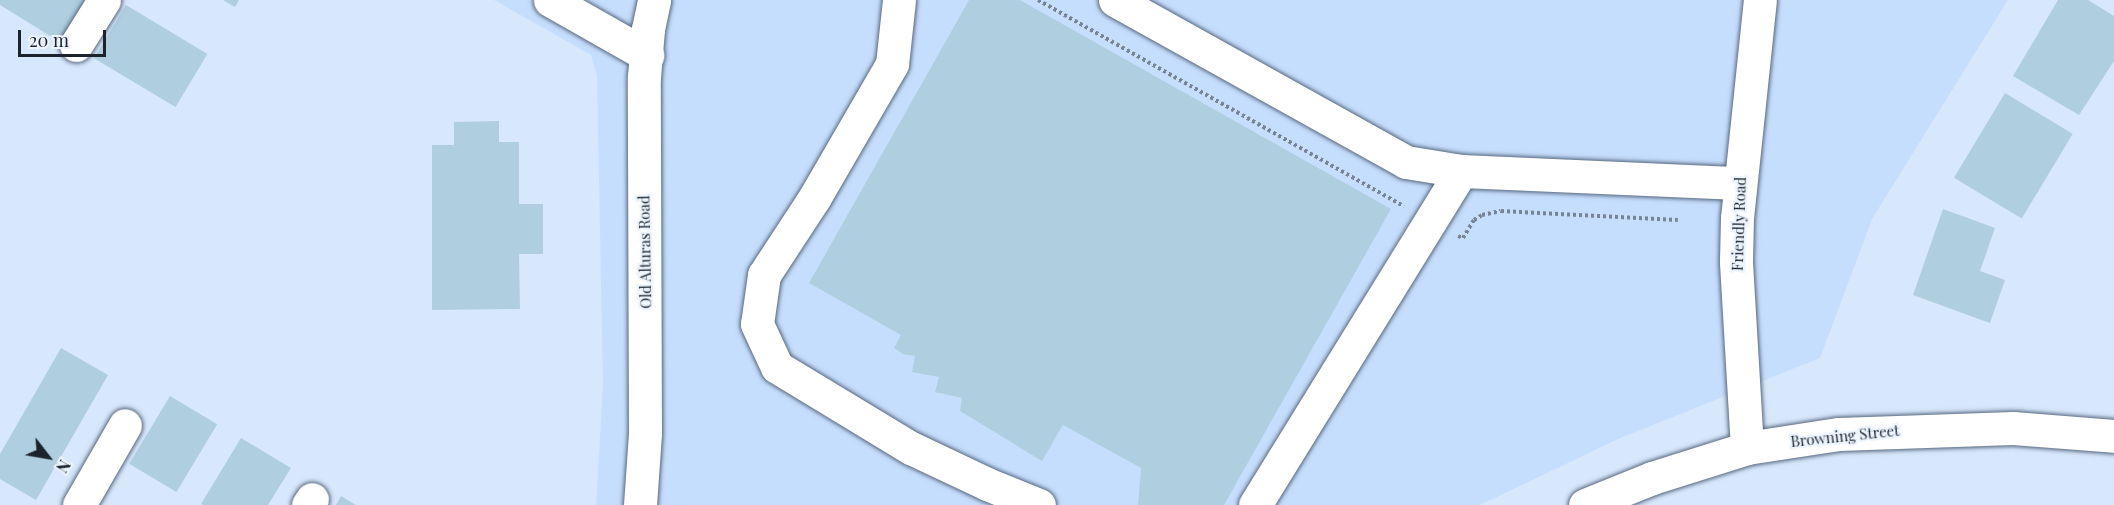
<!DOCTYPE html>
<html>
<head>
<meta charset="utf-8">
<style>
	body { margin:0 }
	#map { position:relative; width:2114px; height:505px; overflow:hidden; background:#d7e7fc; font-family:"Playfair Display",serif }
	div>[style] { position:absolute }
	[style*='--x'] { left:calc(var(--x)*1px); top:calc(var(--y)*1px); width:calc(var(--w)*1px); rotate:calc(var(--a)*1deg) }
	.built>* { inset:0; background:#c6defe }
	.building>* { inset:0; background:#afcfe0; transform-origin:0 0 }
	.path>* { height:4px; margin-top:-2px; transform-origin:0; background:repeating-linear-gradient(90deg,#788493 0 3px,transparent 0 6px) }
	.roads { filter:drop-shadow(0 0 2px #57687f) drop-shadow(0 0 2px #57687f) }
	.minor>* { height:33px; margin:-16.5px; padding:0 16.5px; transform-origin:16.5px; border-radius:16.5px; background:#fff }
	.major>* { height:33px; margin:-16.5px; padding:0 16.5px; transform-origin:16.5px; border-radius:16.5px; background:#fff }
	span { translate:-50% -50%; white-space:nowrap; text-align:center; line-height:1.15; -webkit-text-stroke:4.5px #ecf4fe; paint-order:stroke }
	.street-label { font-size:15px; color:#1c232c }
	.north { position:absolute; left:18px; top:427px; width:60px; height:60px; -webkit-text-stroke:4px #ecf4fe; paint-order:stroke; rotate:121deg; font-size:16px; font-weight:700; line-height:24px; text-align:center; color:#1c232c }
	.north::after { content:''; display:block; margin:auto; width:21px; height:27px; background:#1c232c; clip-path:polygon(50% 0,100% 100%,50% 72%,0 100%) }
	.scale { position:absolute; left:18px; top:30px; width:88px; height:27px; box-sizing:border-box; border:3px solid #1c232c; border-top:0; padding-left:8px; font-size:18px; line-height:21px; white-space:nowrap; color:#1c232c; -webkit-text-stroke:4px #ecf4fe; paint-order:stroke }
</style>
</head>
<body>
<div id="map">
	<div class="built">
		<div style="clip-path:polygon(494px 0,2008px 0,1872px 219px,1820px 358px,1618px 439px,1480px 505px,596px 505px,603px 385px,597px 76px,591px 55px)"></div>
	</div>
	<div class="building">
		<div style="clip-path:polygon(0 0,86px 0,60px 42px,0 5px)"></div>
		<div style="clip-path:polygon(223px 0,239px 0,235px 7px)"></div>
		<div style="clip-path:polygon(969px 0,1020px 0,1391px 209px,1224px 505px,1138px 505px,1141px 468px,1063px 425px,1042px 461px,960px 411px,962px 398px,935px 392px,939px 377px,912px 372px,915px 356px,903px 354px,894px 348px,901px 335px,809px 283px)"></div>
		<div style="clip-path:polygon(2058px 0,2088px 0,2114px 16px,2114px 61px,2079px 115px,2013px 76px)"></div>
		<div style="left:126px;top:5px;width:95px;height:62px;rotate:31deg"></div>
		<div style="left:2005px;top:93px;width:79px;height:99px;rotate:31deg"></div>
		<div style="clip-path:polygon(499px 121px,499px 142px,519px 142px,519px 204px,543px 204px,543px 254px,519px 254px,520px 309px,432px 310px,432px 145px,454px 145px,454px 122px)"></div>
		<div style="clip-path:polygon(1943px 209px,1995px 228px,1980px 271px,2005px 280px,1990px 323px,1913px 295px)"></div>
		<div style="clip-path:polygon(61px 348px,108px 375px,36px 500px,0 479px,0 454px)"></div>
		<div style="left:170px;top:396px;width:55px;height:79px;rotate:31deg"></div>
		<div style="clip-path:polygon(241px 438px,291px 468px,268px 505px,203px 505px,201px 504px)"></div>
		<div style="clip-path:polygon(341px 496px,356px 505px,336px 505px)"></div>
	</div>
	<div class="path">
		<div style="--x:1038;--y:0;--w:420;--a:29.4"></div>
		<div style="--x:1458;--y:236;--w:5;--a:22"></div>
		<div style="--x:1463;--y:238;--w:21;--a:-59"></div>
		<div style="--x:1474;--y:220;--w:9;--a:-32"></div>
		<div style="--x:1482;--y:215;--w:19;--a:-12"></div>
		<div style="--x:1501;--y:211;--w:177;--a:2.9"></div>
	</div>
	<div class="roads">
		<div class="minor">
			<div style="--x:550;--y:0;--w:112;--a:29.6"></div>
			<div style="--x:899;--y:0;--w:64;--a:96.2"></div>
			<div style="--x:892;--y:64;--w:154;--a:120.1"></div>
			<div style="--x:815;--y:197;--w:93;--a:123.2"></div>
			<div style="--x:764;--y:275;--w:49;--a:98.1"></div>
			<div style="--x:757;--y:324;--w:47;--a:65.1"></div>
			<div style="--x:777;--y:367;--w:157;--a:31.2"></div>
			<div style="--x:911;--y:448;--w:84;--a:25.3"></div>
			<div style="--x:987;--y:484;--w:56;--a:22"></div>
			<div style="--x:1115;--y:0;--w:333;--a:29.1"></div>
			<div style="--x:1406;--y:162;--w:56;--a:9.3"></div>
			<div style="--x:1461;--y:171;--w:279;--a:2.5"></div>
			<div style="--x:76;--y:45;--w:53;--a:-58.1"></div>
			<div style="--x:1747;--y:448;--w:187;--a:-93.4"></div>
			<div style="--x:1736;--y:261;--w:43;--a:-88.7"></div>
			<div style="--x:1737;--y:218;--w:219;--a:-84"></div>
			<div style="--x:79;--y:505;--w:92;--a:-60.1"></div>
			<div style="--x:308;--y:505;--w:7;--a:-56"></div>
			<div style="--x:1255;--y:505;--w:392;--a:-58.3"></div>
			<div style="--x:1585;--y:505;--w:72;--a:-21.9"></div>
			<div style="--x:1652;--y:478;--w:100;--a:-17.5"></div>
			<div style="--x:1747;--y:448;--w:93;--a:-8.7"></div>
			<div style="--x:1839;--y:434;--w:174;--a:-2"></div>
			<div style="--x:2013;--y:428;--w:101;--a:4.5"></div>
		</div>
		<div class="major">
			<div style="--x:640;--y:505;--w:72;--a:-86"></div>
			<div style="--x:645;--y:433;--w:356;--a:-90.2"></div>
			<div style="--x:644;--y:77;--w:48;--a:-85.2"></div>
			<div style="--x:648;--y:29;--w:30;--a:-78"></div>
		</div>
	</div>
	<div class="street-label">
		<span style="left:1739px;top:224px;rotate:-88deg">Friendly Road</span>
		<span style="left:645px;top:252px;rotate:-91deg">Old Alturas Road</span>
		<span style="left:1845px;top:436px;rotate:-6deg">Browning Street</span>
	</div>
	<div class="north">N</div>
	<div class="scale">20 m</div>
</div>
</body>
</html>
